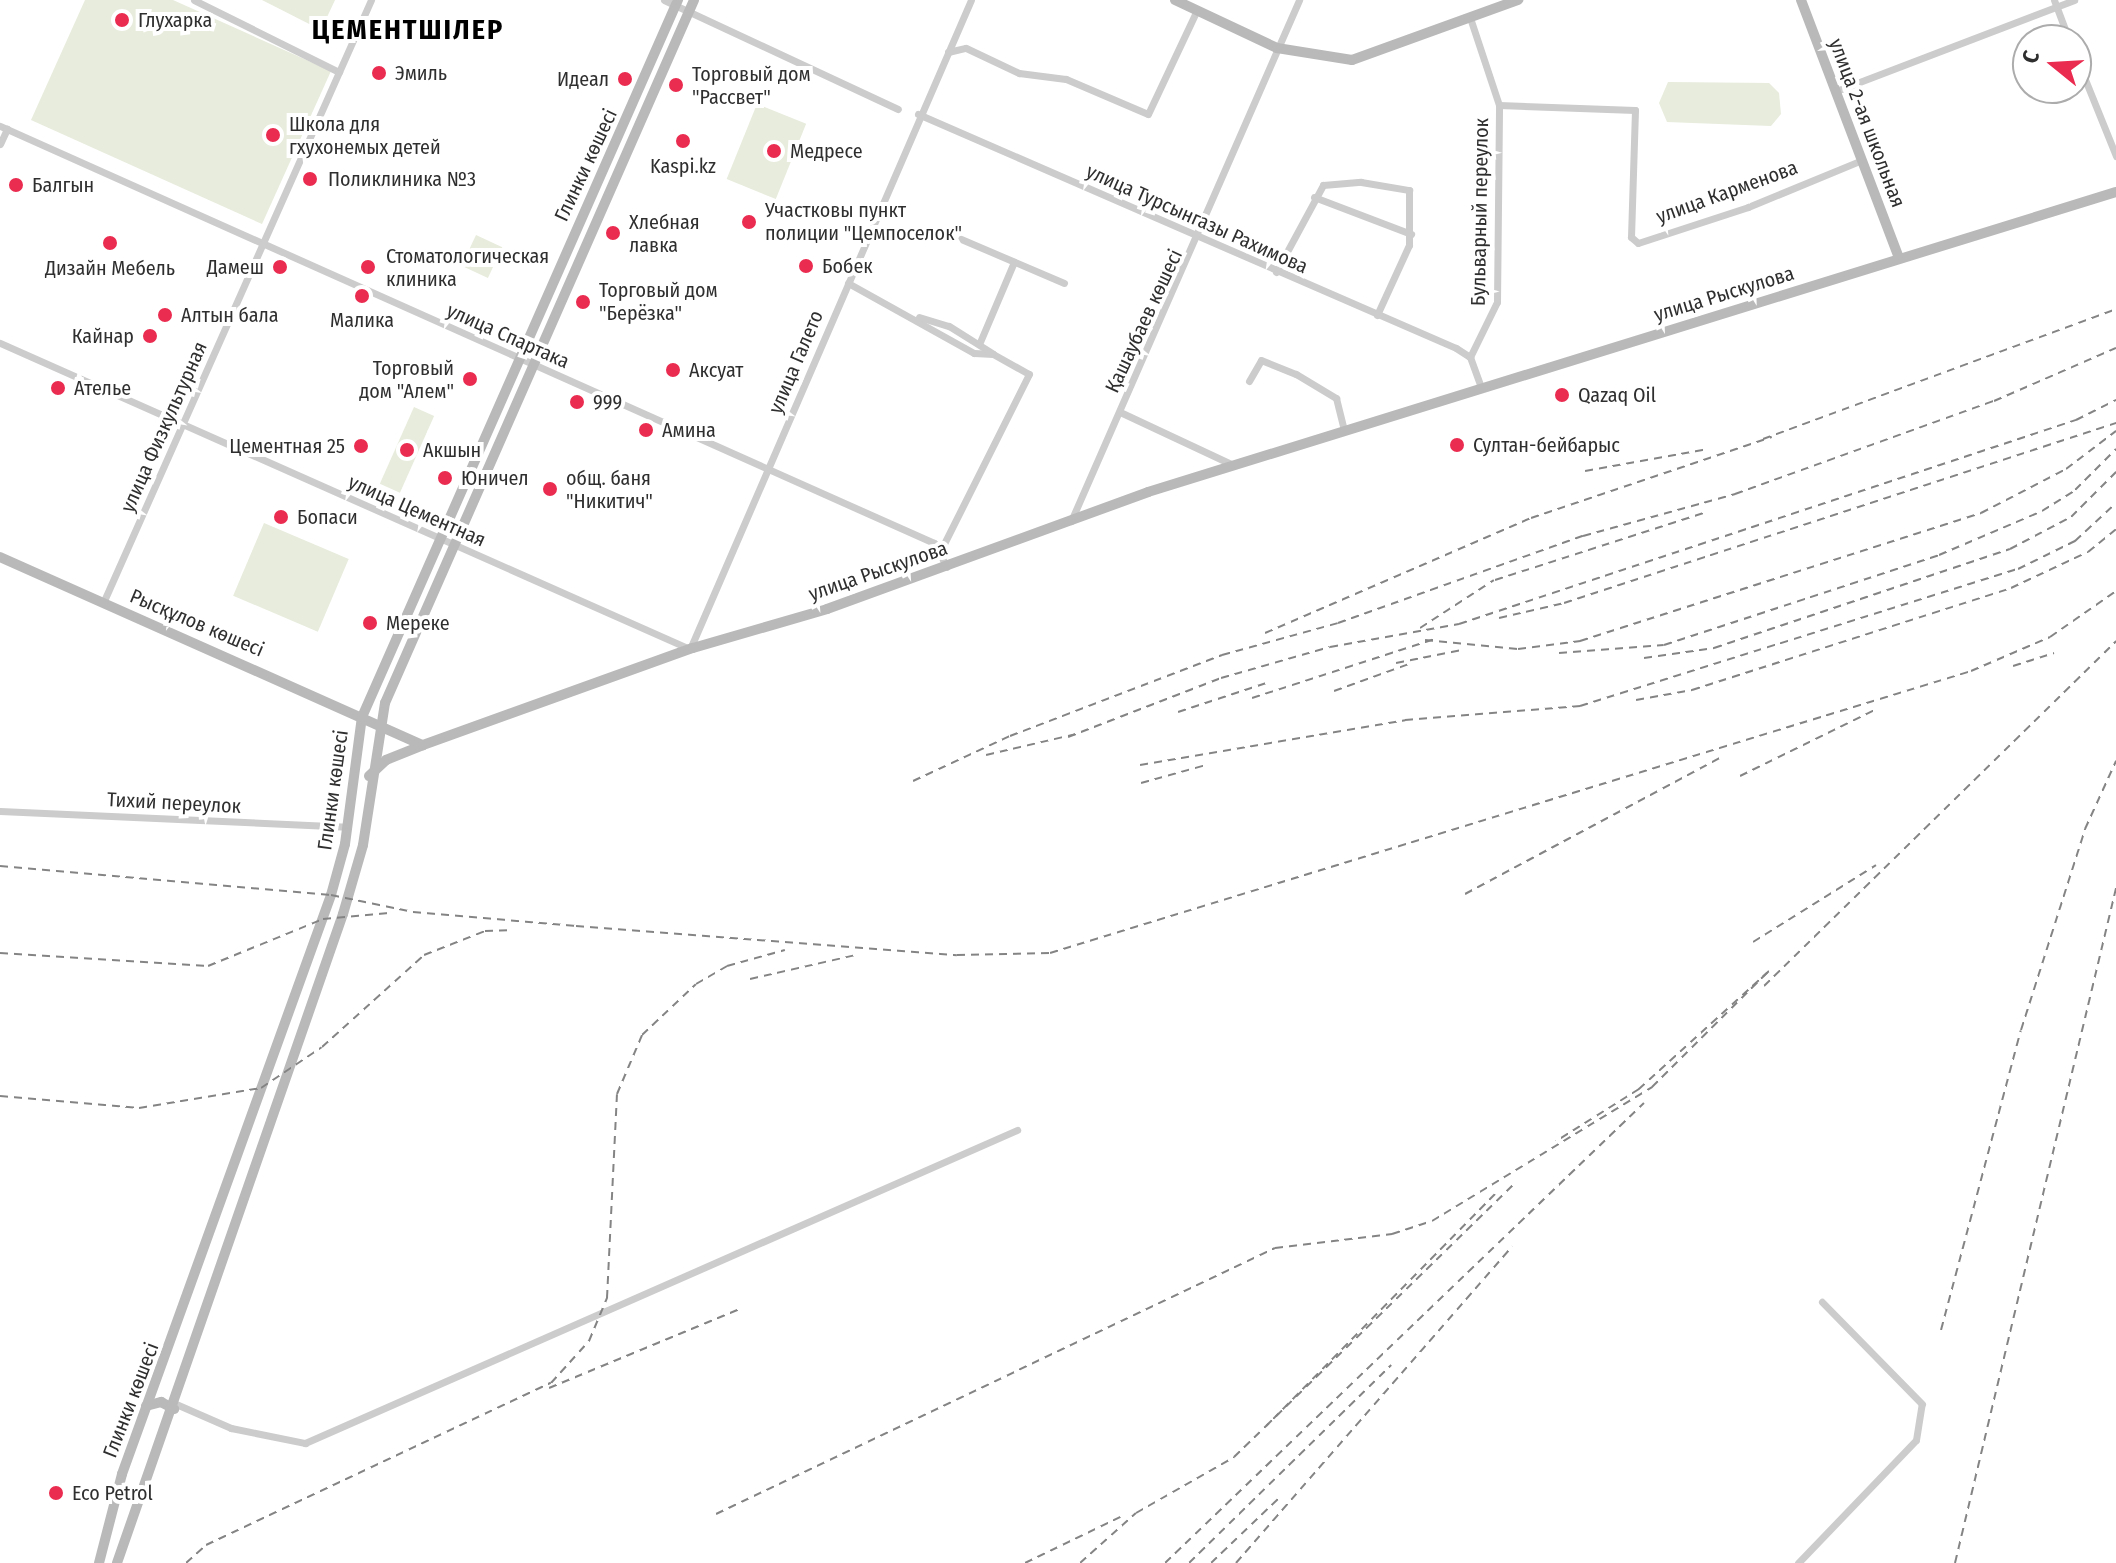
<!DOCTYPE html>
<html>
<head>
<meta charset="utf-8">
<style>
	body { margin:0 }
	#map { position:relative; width:2116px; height:1563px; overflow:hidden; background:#fff; font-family:"Fira Sans Condensed",sans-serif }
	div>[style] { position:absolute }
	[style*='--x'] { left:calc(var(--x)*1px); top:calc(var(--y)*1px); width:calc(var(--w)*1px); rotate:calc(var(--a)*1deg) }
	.green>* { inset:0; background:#e7ecdc; transform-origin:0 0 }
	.street>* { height:7px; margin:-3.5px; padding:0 3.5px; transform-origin:3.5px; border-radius:3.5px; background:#ccc }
	.secondary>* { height:10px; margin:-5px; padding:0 5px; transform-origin:5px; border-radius:5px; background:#b9b9b9 }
	.rail>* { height:2px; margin-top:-1px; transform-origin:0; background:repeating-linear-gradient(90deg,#848484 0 8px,transparent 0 14px) }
	.dots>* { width:22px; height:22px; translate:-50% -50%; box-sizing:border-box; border:4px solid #fff; border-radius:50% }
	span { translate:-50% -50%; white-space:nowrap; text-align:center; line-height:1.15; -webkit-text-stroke:8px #fff; paint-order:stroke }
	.poi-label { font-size:20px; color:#2f2f2f }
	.left { translate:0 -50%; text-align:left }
	.right { translate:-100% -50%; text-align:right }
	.street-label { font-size:20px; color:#2f2f2f }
	.district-label { font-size:28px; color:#000; font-weight:700; letter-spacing:2px }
	.north { position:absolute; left:2012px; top:24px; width:80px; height:80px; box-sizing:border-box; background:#fff; border:2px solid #acacac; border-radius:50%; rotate:288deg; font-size:22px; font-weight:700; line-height:32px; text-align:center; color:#2f2f2f }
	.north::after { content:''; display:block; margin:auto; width:28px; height:36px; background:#eb2c51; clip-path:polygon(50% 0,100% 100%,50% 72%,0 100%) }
</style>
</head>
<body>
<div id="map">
	<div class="green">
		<div style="clip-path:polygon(85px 0,173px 0,331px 71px,262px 224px,31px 120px)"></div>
		<div style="clip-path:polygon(262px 0,335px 0,321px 30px)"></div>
		<div style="clip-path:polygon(1668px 82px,1769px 83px,1779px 93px,1781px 114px,1771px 126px,1667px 122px,1659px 103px)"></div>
		<div style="left:757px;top:104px;width:53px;height:81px;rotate:22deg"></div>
		<div style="left:476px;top:235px;width:29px;height:34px;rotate:25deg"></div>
		<div style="left:414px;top:407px;width:22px;height:84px;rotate:24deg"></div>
		<div style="left:264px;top:523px;width:92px;height:79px;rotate:23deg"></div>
	</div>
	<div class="street">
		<div style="--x:194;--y:0;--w:162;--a:26.4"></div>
		<div style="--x:664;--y:0;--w:258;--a:25"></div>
		<div style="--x:2054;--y:0;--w:43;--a:69.4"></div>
		<div style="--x:948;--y:52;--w:18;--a:-13"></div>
		<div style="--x:966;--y:48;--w:59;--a:25.3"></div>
		<div style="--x:1019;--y:73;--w:47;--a:7.3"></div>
		<div style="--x:1066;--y:79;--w:89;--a:23.1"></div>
		<div style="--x:1148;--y:114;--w:115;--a:-64.8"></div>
		<div style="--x:2076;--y:57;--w:107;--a:68"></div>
		<div style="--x:1836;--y:91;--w:255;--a:-20.9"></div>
		<div style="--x:1499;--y:105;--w:136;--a:2.1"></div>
		<div style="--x:1635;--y:110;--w:127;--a:91.8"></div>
		<div style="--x:1631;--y:237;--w:9;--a:41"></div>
		<div style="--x:1638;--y:243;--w:116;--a:-18.1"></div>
		<div style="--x:1748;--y:207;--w:123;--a:-22.4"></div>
		<div style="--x:918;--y:114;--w:587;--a:23.51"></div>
		<div style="--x:1456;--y:348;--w:17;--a:33"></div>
		<div style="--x:1470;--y:357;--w:33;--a:70"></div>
		<div style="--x:0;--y:126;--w:1023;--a:24.06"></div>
		<div style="--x:934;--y:543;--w:27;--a:62"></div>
		<div style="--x:0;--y:144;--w:17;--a:-65"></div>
		<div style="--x:1314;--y:197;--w:104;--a:20.9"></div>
		<div style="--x:961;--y:239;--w:112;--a:23.1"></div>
		<div style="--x:1276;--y:272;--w:99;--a:-61.6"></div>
		<div style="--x:1323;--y:185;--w:38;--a:-5"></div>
		<div style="--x:1361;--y:182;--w:49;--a:9.5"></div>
		<div style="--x:1409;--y:190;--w:55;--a:90"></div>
		<div style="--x:1409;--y:245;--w:77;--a:114.6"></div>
		<div style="--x:848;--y:283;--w:144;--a:29.1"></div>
		<div style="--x:974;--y:353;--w:19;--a:3"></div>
		<div style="--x:993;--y:354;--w:41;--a:29.1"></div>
		<div style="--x:1029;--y:374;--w:197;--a:116.6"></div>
		<div style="--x:919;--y:317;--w:31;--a:17"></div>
		<div style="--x:949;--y:326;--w:51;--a:32.1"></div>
		<div style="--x:980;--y:342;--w:87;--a:-67"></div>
		<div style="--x:0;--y:343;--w:755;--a:23.92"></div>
		<div style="--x:690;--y:649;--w:707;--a:-66.59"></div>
		<div style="--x:1470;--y:357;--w:61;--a:-63.9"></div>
		<div style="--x:1497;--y:302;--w:197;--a:-89.4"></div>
		<div style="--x:1499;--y:105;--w:92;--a:-108.4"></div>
		<div style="--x:1249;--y:381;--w:24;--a:-60"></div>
		<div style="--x:1261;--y:360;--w:38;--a:22"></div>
		<div style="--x:1296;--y:374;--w:47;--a:31"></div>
		<div style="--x:1336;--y:398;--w:34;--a:76"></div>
		<div style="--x:1120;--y:412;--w:125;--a:25.1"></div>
		<div style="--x:1071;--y:521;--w:569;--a:-66.36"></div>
		<div style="--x:103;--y:603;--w:660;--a:-66.04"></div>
		<div style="--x:0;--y:811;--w:347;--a:2.6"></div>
		<div style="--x:176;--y:1404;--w:60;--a:23.6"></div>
		<div style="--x:231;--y:1428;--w:76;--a:11.5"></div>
		<div style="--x:305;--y:1443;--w:778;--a:-23.73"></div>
		<div style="--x:1798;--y:1563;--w:170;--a:-46.2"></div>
		<div style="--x:1916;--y:1440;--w:36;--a:-81"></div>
		<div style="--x:1922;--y:1404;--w:143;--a:-134.4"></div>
	</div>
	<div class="secondary">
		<div style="--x:1175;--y:0;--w:113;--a:25.2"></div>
		<div style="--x:1277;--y:48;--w:76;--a:9.1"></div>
		<div style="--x:1352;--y:60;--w:177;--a:-19.9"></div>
		<div style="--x:1801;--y:0;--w:276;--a:69.2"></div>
		<div style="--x:0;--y:557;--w:463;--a:24"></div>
		<div style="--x:369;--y:776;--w:23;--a:-43"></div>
		<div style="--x:386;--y:760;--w:40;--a:-22"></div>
		<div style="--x:423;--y:745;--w:287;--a:-19.8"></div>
		<div style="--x:693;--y:648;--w:140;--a:-16.2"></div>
		<div style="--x:827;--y:609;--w:342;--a:-20"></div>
		<div style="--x:1148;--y:492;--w:1013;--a:-17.22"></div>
		<div style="--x:146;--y:1406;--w:16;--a:-15"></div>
		<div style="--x:161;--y:1402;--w:15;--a:28"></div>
		<div style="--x:99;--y:1563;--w:92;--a:-75.5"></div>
		<div style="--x:122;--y:1474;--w:616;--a:-70.15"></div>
		<div style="--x:331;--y:895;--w:53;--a:-74.6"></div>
		<div style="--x:345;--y:844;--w:128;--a:-82.4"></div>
		<div style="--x:362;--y:717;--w:784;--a:-66.22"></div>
		<div style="--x:117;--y:1563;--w:687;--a:-70.8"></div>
		<div style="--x:343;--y:914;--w:72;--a:-73.8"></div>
		<div style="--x:363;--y:845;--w:144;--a:-81.2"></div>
		<div style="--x:385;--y:703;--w:768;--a:-66.27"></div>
	</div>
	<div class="rail">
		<div style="--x:1763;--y:439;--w:376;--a:-20.2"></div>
		<div style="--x:1585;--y:471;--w:125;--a:-10.1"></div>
		<div style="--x:1495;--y:580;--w:219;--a:-17.8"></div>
		<div style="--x:1499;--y:618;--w:67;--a:-13"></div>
		<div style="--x:1564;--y:603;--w:581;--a:-18.06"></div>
		<div style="--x:1420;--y:628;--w:88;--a:-33"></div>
		<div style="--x:1265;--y:633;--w:290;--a:-23.4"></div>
		<div style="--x:1531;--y:518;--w:254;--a:-18.6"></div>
		<div style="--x:1425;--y:640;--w:93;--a:5.5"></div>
		<div style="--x:1518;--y:649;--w:63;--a:-7.4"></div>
		<div style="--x:1580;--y:641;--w:421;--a:-17.7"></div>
		<div style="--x:1981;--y:513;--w:96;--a:-27.4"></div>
		<div style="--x:2066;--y:469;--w:63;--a:-37.2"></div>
		<div style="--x:1559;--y:653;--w:105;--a:-4.4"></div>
		<div style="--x:1664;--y:645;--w:289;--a:-18.1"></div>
		<div style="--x:1939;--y:555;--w:112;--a:-23.1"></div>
		<div style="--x:2042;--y:511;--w:39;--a:-32"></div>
		<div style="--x:2075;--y:490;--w:58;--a:-45"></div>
		<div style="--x:1644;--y:658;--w:71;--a:-8.1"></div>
		<div style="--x:1714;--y:648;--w:312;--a:-18.5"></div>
		<div style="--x:2010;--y:549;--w:69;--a:-27.7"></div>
		<div style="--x:2071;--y:517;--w:64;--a:-45"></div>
		<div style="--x:1396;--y:663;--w:67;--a:-11.1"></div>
		<div style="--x:2013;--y:666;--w:43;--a:-17.6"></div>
		<div style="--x:1334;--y:691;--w:80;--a:-19.8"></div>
		<div style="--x:1252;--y:698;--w:192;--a:-17.9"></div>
		<div style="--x:1636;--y:700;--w:57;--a:-10.1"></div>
		<div style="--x:1692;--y:690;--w:335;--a:-17.7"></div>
		<div style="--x:2011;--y:588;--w:85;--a:-25.1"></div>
		<div style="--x:2088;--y:552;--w:36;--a:-39"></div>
		<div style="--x:1178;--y:712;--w:93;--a:-18.2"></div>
		<div style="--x:1068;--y:737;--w:164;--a:-21.1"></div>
		<div style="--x:1221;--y:678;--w:113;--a:-15.9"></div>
		<div style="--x:1330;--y:647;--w:131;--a:-10.1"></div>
		<div style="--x:1459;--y:624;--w:650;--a:-18.3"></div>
		<div style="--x:2076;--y:420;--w:45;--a:-26.6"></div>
		<div style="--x:986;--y:755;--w:92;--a:-13.1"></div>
		<div style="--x:1140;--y:765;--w:269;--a:-9.6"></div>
		<div style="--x:1405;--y:720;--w:176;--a:-4.6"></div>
		<div style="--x:1580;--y:706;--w:459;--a:-17.4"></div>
		<div style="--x:2018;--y:569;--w:64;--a:-26.2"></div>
		<div style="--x:2075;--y:541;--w:56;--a:-42.8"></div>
		<div style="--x:1740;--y:776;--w:153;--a:-26.1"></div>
		<div style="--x:913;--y:781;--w:107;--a:-24.9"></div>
		<div style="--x:1010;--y:736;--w:227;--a:-20.9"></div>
		<div style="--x:1222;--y:655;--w:120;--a:-15.4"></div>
		<div style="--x:1338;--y:623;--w:260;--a:-19.6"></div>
		<div style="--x:1583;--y:536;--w:158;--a:-15.4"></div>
		<div style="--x:1735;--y:494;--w:275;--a:-19.8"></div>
		<div style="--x:1994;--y:401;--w:133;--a:-23.5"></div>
		<div style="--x:1141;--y:783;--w:67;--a:-15.5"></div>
		<div style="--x:0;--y:866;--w:332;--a:5"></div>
		<div style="--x:331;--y:895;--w:84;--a:11.7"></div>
		<div style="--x:413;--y:912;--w:164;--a:4.9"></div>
		<div style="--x:576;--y:926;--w:382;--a:4.4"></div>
		<div style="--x:957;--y:955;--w:93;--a:-1.2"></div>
		<div style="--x:1050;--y:953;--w:963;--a:-17.02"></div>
		<div style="--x:1971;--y:671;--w:86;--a:-23.3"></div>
		<div style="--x:2050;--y:637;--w:80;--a:-34.9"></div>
		<div style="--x:1465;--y:894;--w:291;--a:-28.1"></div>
		<div style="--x:1753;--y:942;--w:145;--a:-32"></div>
		<div style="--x:0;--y:953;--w:208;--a:3.6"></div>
		<div style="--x:208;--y:966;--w:124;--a:-22.2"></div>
		<div style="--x:323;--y:919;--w:66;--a:-5.2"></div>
		<div style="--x:750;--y:979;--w:109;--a:-12.8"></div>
		<div style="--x:1764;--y:986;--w:493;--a:-44.4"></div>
		<div style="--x:0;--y:1096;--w:140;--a:4.9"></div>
		<div style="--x:139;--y:1108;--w:124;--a:-9.3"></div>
		<div style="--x:261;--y:1088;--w:73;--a:-33.9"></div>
		<div style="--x:322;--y:1047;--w:137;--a:-42"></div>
		<div style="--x:424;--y:955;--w:66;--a:-21.5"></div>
		<div style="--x:485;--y:931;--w:23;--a:-2"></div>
		<div style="--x:1495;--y:1194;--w:326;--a:134.6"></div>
		<div style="--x:1266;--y:1426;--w:349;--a:-44.3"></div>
		<div style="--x:1941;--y:1330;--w:310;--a:-75.1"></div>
		<div style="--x:2021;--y:1030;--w:211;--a:-72.3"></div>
		<div style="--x:2085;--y:829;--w:75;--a:-65.5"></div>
		<div style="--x:549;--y:1388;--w:209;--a:-22.5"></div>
		<div style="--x:716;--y:1514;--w:619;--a:-25.45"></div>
		<div style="--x:1275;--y:1248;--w:118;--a:-6.8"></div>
		<div style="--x:1392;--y:1234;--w:42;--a:-18"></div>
		<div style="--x:1432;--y:1221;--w:258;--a:-31.3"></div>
		<div style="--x:1652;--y:1087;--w:165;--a:-44.8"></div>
		<div style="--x:1769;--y:971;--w:176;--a:137.8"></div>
		<div style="--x:1639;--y:1089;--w:98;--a:147.9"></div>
		<div style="--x:186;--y:1563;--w:27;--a:-42"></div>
		<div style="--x:206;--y:1545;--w:381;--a:-25.2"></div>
		<div style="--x:551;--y:1383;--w:57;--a:-47.9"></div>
		<div style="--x:589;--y:1341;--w:47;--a:-67.3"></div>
		<div style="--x:607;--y:1298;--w:204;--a:-87.2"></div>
		<div style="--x:617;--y:1094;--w:64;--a:-67"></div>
		<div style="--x:642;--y:1035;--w:74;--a:-43.4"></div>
		<div style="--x:696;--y:984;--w:36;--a:-30"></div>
		<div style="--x:727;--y:966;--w:60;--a:-15.4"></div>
		<div style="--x:1025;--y:1563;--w:106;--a:-25.8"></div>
		<div style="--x:1080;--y:1563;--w:75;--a:-41.8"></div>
		<div style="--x:1136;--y:1513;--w:113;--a:-29.7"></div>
		<div style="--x:1234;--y:1457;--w:45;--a:-44.1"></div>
		<div style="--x:1165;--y:1563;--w:664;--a:-43.84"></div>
		<div style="--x:1189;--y:1563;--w:283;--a:-44.4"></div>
		<div style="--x:1211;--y:1563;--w:97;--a:-43.7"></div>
		<div style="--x:1236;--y:1563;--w:420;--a:-48.9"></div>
		<div style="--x:1955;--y:1563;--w:694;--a:-76.58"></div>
	</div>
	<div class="dots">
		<div style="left:122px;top:20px;background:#eb2c51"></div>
		<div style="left:379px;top:73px;background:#eb2c51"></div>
		<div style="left:625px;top:79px;background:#eb2c51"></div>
		<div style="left:676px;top:85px;background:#eb2c51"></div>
		<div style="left:273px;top:135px;background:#eb2c51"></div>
		<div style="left:683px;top:141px;background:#eb2c51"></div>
		<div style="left:774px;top:151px;background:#eb2c51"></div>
		<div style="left:310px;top:179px;background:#eb2c51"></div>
		<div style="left:16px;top:185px;background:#eb2c51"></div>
		<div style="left:749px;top:222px;background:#eb2c51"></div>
		<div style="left:613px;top:233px;background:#eb2c51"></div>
		<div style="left:110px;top:243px;background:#eb2c51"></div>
		<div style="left:806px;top:266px;background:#eb2c51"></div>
		<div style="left:280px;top:267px;background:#eb2c51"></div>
		<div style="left:368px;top:267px;background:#eb2c51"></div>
		<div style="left:362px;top:296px;background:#eb2c51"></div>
		<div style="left:583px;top:302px;background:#eb2c51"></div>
		<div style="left:165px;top:315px;background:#eb2c51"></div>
		<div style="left:150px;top:336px;background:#eb2c51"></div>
		<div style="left:673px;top:370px;background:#eb2c51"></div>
		<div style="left:470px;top:379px;background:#eb2c51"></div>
		<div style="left:58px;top:388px;background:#eb2c51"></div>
		<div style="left:1562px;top:395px;background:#eb2c51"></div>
		<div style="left:577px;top:402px;background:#eb2c51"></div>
		<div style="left:646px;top:430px;background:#eb2c51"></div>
		<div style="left:1457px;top:445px;background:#eb2c51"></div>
		<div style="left:361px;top:446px;background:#eb2c51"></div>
		<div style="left:407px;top:450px;background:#eb2c51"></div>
		<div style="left:445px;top:478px;background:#eb2c51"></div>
		<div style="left:550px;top:489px;background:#eb2c51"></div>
		<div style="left:281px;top:517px;background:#eb2c51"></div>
		<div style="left:370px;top:623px;background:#eb2c51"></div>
		<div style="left:56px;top:1493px;background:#eb2c51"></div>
	</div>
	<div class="poi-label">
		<span class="left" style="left:138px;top:20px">Глухарка</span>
		<span class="left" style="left:395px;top:73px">Эмиль</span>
		<span class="left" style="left:692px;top:86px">Торговый дом<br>"Рассвет"</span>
		<span class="right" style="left:609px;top:79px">Идеал</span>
		<span class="left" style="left:289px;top:136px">Школа для<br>гхухонемых детей</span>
		<span class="left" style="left:790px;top:151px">Медресе</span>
		<span style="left:683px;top:166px">Kaspi.kz</span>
		<span class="left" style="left:328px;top:179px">Поликлиника №3</span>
		<span class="left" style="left:32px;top:185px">Балгын</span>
		<span class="left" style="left:765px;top:222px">Участковы пункт<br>полиции "Цемпоселок"</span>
		<span class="left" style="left:629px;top:234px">Хлебная<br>лавка</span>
		<span class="left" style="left:386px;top:268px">Стоматологическая<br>клиника</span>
		<span class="left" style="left:822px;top:266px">Бобек</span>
		<span class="right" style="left:264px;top:267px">Дамеш</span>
		<span style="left:110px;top:268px">Дизайн Мебель</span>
		<span class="left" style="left:599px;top:302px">Торговый дом<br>"Берёзка"</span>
		<span class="left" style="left:181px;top:315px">Алтын бала</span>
		<span style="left:362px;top:320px">Малика</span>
		<span class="right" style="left:134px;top:336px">Кайнар</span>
		<span class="right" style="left:454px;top:380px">Торговый<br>дом "Алем"</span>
		<span class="left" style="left:689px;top:370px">Аксуат</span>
		<span class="left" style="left:74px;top:388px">Ателье</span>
		<span class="left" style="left:1578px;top:395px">Qazaq Oil</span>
		<span class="left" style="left:593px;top:402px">999</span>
		<span class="left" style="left:662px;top:430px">Амина</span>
		<span class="left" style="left:1473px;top:445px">Султан-бейбарыс</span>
		<span class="right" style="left:345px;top:446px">Цементная 25</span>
		<span class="left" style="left:423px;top:450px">Акшын</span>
		<span class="left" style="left:461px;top:478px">Юничел</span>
		<span class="left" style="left:566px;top:490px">общ. баня<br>"Никитич"</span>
		<span class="left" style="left:297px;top:517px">Бопаси</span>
		<span class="left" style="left:386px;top:623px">Мереке</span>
		<span class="left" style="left:72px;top:1493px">Eco Petrol</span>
	</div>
	<div class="street-label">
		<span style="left:1867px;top:123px;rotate:69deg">улица 2-ая школьная</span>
		<span style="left:586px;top:165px;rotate:-65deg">Глинки көшесі</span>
		<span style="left:1727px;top:192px;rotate:-20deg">улица Карменова</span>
		<span style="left:1480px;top:212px;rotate:-89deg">Бульварный переулок</span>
		<span style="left:1197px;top:219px;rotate:24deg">улица Турсынгазы Рахимова</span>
		<span style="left:1724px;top:294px;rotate:-17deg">улица Рыскулова</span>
		<span style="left:1144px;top:321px;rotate:-65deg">Қашаубаев көшесі</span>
		<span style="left:508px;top:336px;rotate:24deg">улица Спартака</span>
		<span style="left:796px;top:362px;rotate:-67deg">улица Галето</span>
		<span style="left:164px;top:427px;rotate:-66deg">улица Физкультурная</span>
		<span style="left:417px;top:511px;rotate:24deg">улица Цементная</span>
		<span style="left:878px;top:571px;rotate:-19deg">улица Рыскулова</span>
		<span style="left:197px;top:623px;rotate:23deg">Рысқұлов көшесі</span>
		<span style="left:333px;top:790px;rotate:-82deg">Глинки көшесі</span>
		<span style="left:174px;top:803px;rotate:3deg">Тихий переулок</span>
		<span style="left:131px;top:1400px;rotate:-69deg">Глинки көшесі</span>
	</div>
	<div class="district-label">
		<span style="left:408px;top:30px">ЦЕМЕНТШІЛЕР</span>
	</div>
	<div class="north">С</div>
</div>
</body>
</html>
